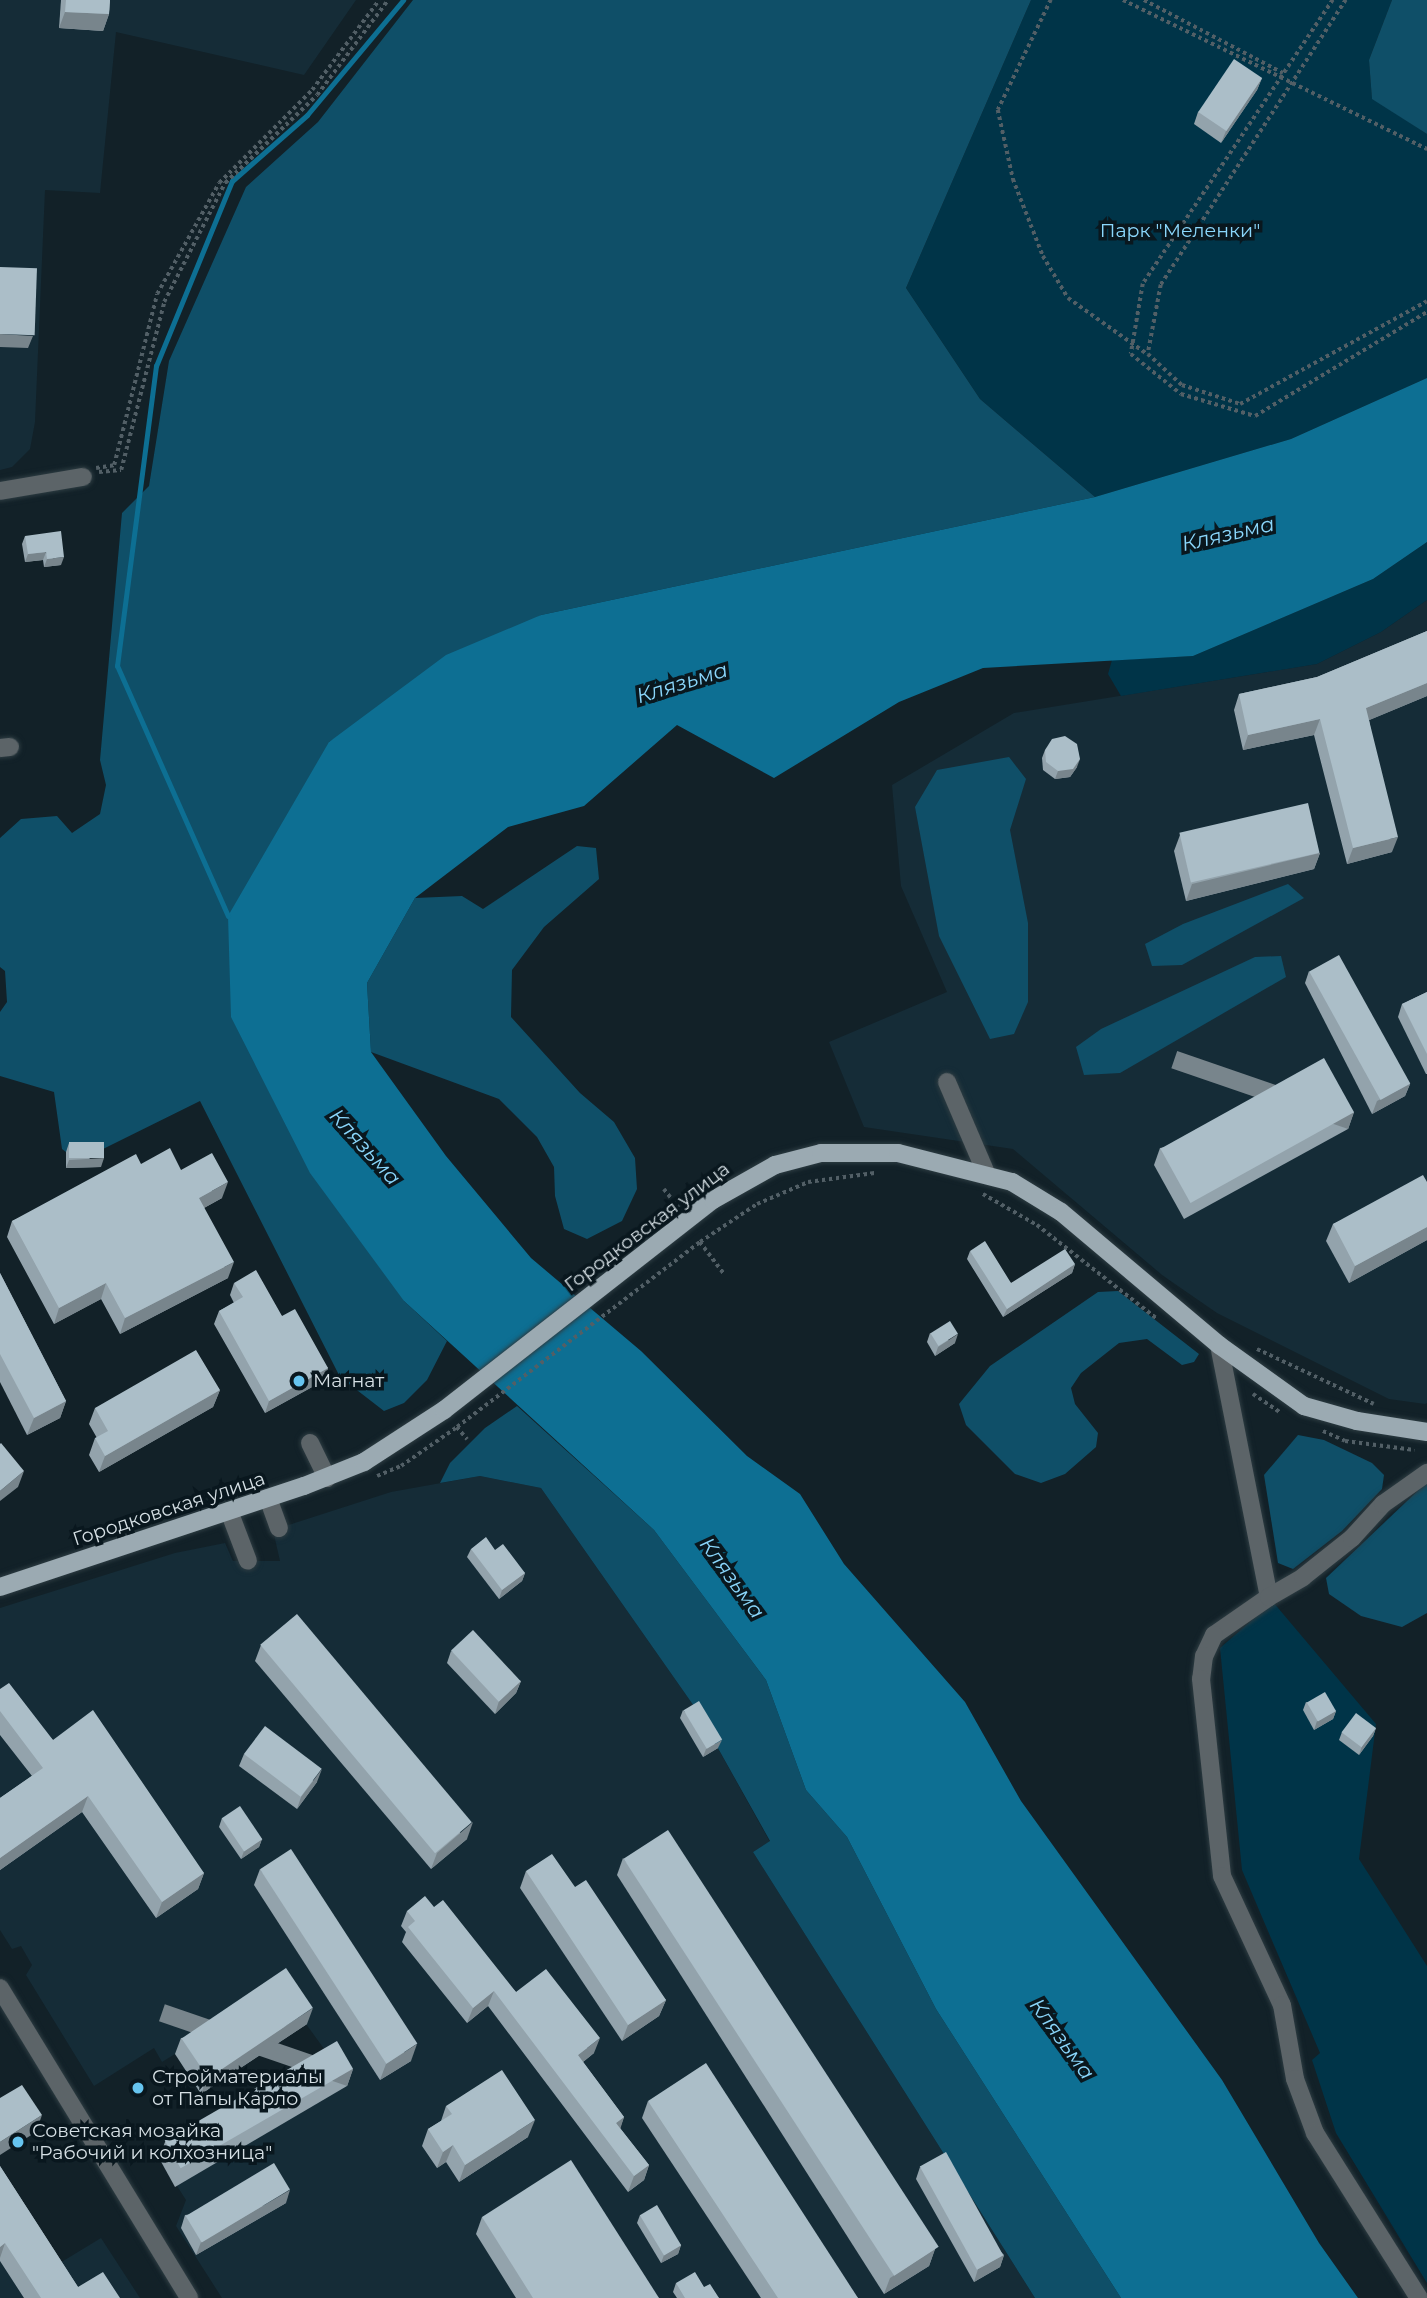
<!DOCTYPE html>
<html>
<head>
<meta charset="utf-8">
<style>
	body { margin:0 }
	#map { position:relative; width:1427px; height:2298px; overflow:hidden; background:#122128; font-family:Montserrat,sans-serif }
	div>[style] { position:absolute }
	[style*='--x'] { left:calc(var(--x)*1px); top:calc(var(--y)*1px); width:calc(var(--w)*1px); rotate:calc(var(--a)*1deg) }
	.built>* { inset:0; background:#152c37 }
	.green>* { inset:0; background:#003448 }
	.forest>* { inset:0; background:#0f4f68 }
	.water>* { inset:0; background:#0d6f93 }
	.stream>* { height:5px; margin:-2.5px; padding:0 2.5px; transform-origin:2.5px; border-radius:2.5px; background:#0d6f93 }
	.path>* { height:3.5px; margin-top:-1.75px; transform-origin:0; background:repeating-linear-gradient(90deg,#525f66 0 3.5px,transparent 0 7px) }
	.roads { filter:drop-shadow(0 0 2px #2d3c42) drop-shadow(0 0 2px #2d3c42) }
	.minor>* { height:18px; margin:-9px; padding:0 9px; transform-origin:9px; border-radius:9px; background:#5c6468 }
	.major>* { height:18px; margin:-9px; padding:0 9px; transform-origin:9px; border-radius:9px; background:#9baab2 }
	.wall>* { inset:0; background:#93a3ac }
	.shaded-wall>* { inset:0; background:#78858c; transform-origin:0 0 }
	.building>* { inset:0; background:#abbec8; transform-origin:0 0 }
	.dots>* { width:19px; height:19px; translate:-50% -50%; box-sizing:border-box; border:4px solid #09171e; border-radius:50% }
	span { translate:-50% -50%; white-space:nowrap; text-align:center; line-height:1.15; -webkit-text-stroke:7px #09171e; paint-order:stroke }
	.park-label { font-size:19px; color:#8bd7fc }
	.street-label { font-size:19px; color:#d5dfe4 }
	.poi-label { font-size:19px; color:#d5dfe4 }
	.left { translate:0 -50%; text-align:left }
	.water-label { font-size:21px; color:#8ad6fb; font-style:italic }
</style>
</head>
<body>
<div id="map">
	<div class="built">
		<div style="clip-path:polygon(0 0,356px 0,304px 75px,116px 32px,100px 193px,45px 190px,35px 422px,30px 449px,12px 467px,0 470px)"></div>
		<div style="clip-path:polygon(1427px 600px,1427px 1403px,1425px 1404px,1389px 1399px,1217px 1313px,1162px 1275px,1013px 1149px,864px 1127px,829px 1042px,947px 992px,901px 886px,892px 785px,1014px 713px,1317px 664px,1381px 632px)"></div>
		<div style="clip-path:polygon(480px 1476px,541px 1488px,696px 1709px,770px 1842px,753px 1852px,1035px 2298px,222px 2298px,176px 2226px,186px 2200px,159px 2158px,330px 2057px,306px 2024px,201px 2094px,175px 2054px,162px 2062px,154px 2048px,94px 2086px,26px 1975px,32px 1965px,21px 1946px,12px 1949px,0 1930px,0 1608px,175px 1553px,225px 1543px,233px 1561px,280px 1561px,273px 1530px,391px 1492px)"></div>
		<div style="clip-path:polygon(0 2192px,50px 2269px,101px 2238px,140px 2298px,0 2298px)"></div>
	</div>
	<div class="green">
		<div style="clip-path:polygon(1031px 0,1392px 0,1369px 60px,1372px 98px,1427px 134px,1427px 378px,1291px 439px,1095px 497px,980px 399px,906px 288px)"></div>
		<div style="clip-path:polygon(1427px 542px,1427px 600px,1381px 632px,1317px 664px,1121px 696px,1108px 674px,1112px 660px,1193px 656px,1373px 579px)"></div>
		<div style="clip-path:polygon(1273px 1602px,1376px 1724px,1359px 1859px,1427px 1966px,1427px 2283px,1336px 2133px,1312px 2060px,1320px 2053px,1242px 1870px,1220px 1648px)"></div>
	</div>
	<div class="forest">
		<div style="clip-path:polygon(413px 0,1031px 0,906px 288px,980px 399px,1095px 497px,541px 615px,329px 742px,404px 1301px,447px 1341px,427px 1380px,404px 1403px,384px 1411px,340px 1377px,200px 1101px,101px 1150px,66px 1152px,62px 1149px,54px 1092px,0 1076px,0 1012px,7px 1002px,5px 971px,0 967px,0 838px,21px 819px,57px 816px,72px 833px,100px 814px,106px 785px,100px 760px,122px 513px,149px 486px,169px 361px,246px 187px,318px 122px)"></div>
		<div style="clip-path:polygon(1392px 0,1427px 0,1427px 134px,1372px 99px,1369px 60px)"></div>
		<div style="clip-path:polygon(1009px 757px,1026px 779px,1010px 830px,1028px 923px,1028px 1002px,1014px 1034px,990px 1039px,939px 936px,915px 807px,937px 770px)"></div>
		<div style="clip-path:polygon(577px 846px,596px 848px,599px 879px,544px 927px,512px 970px,511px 1017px,580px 1093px,614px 1122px,635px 1158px,637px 1189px,622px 1221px,587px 1239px,564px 1229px,555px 1196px,554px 1167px,537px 1137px,499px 1099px,371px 1052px,367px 983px,415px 898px,462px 896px,483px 909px)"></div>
		<div style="clip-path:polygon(1288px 884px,1304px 898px,1182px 965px,1152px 966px,1145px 944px,1183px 924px)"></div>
		<div style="clip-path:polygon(1281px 956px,1286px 977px,1120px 1073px,1084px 1075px,1076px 1047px,1101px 1029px,1255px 957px)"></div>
		<div style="clip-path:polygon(1118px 1291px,1199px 1354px,1194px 1362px,1182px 1365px,1147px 1339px,1119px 1343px,1081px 1373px,1071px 1388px,1075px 1404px,1098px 1433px,1096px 1447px,1065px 1474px,1041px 1483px,1015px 1474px,966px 1425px,959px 1404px,990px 1366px,1098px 1292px)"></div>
		<div style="clip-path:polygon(517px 1406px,654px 1530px,766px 1680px,806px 1790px,847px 1837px,936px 2009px,1121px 2298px,1035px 2298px,753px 1852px,770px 1841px,696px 1709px,541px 1488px,480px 1476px,440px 1483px,450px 1463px,485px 1428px)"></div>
		<div style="clip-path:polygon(1298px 1435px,1324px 1440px,1372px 1463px,1384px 1475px,1382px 1489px,1342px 1531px,1293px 1569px,1278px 1563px,1264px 1475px)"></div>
		<div style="clip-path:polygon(1427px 1482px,1427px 1613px,1402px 1627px,1361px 1616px,1329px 1594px,1326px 1578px)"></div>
	</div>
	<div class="water">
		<div style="clip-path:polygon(1427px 378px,1427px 542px,1373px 579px,1193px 656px,983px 668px,899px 702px,774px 778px,677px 725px,584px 806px,508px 827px,415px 898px,367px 983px,371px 1052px,446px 1156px,531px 1258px,641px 1351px,747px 1456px,800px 1494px,844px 1564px,965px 1702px,1021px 1801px,1222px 2080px,1319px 2243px,1358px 2298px,1121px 2298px,936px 2009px,847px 1837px,806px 1790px,766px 1680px,654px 1530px,404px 1301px,310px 1173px,231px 1017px,228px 916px,329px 742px,446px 655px,541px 615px,1095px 497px,1291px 439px)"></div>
	</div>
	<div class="stream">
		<div style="--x:228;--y:916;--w:274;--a:-113.9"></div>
		<div style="--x:117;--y:666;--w:303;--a:-82.6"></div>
		<div style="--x:156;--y:366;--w:200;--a:-67.7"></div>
		<div style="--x:232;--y:181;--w:100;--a:-41.3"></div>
		<div style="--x:307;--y:115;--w:150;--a:-50.1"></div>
	</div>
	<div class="path">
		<div style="--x:1051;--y:0;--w:122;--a:115.7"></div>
		<div style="--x:998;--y:110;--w:71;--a:77.7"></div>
		<div style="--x:1013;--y:179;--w:83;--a:68.7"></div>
		<div style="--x:1043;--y:256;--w:49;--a:59.2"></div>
		<div style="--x:1068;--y:298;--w:97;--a:35.3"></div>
		<div style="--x:1123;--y:0;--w:339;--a:26.1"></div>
		<div style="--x:1144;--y:0;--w:157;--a:27.7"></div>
		<div style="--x:1333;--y:0;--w:342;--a:123.8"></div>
		<div style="--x:1143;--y:284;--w:71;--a:99.7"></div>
		<div style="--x:1131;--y:354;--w:64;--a:38.7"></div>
		<div style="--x:1181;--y:394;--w:77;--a:16.6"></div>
		<div style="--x:1255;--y:416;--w:201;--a:-31.2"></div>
		<div style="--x:1346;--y:0;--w:340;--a:123"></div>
		<div style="--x:1161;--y:285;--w:70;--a:100.7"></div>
		<div style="--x:1148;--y:354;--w:46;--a:42.4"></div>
		<div style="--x:1182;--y:385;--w:61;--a:18.1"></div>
		<div style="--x:1240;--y:404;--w:213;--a:-28.8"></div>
		<div style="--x:96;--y:468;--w:18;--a:-9"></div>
		<div style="--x:114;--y:465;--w:176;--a:-75.9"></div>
		<div style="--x:157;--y:294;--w:127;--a:-60.8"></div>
		<div style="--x:219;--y:183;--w:132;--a:-45"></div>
		<div style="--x:312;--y:90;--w:112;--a:-53.3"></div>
		<div style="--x:99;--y:472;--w:22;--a:-5"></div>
		<div style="--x:121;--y:470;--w:173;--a:-75.6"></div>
		<div style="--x:164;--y:302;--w:134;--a:-62.9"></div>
		<div style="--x:225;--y:183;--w:127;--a:-43.7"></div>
		<div style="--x:317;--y:95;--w:119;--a:-53.2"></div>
		<div style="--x:664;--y:1189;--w:24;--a:52"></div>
		<div style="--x:983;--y:1194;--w:62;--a:29.9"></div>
		<div style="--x:1037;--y:1225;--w:151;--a:38"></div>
		<div style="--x:700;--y:1242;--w:39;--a:53"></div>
		<div style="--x:1257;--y:1349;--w:129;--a:25.2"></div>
		<div style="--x:1253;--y:1394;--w:34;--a:34"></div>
		<div style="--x:457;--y:1427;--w:16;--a:50"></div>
		<div style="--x:1323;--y:1431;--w:24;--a:24"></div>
		<div style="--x:1345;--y:1441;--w:70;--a:7.4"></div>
		<div style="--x:377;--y:1476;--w:26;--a:-23"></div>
		<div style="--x:401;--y:1466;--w:68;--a:-34.9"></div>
		<div style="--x:457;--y:1427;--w:305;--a:-37.3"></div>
		<div style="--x:700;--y:1242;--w:69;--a:-33.7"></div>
		<div style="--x:757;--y:1204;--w:56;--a:-23.3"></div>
		<div style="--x:808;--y:1182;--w:67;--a:-7.8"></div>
	</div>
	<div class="roads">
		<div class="minor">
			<div style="--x:0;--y:491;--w:84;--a:-9.6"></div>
			<div style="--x:0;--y:748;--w:10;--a:-6"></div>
			<div style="--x:947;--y:1082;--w:99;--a:66.8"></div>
			<div style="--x:1219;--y:1345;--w:257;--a:78.8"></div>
			<div style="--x:1269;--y:1597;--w:67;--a:145.4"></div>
			<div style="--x:1214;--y:1635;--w:23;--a:115"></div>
			<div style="--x:1204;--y:1656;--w:23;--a:97"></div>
			<div style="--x:1201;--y:1679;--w:198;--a:83.9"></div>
			<div style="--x:1222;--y:1876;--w:142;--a:65.1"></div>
			<div style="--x:1282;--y:2005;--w:75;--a:80"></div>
			<div style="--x:1295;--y:2079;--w:58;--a:69.7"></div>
			<div style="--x:1315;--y:2133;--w:195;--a:57.8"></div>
			<div style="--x:310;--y:1443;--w:39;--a:64"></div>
			<div style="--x:268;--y:1498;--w:32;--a:70"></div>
			<div style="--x:229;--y:1511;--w:53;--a:69.2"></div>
			<div style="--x:1269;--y:1597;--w:39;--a:-30"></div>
			<div style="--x:1303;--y:1577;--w:63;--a:-38.5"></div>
			<div style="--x:1352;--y:1538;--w:46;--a:-47.6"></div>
			<div style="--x:1383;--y:1504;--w:54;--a:-35.2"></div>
			<div style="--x:0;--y:1988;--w:363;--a:58.6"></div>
		</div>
		<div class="major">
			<div style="--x:0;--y:1587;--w:320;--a:-18.4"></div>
			<div style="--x:304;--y:1486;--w:65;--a:-21.8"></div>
			<div style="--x:364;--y:1462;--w:95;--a:-33"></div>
			<div style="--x:444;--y:1410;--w:341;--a:-38"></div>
			<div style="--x:713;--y:1200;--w:71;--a:-29.4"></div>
			<div style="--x:775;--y:1165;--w:48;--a:-14.6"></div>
			<div style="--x:821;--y:1153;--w:77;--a:0"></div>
			<div style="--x:898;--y:1153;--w:118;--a:14.3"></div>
			<div style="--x:1012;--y:1182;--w:57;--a:31.5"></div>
			<div style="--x:1061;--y:1212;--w:207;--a:40.1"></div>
			<div style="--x:1219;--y:1345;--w:105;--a:35.7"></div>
			<div style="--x:1304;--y:1406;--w:55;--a:15.8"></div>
			<div style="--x:1357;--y:1421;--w:71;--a:8.9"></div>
		</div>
	</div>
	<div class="wall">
		<div style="clip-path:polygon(61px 0,110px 0,109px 14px,103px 31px,59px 28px)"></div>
		<div style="clip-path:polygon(1262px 78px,1257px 90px,1221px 143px,1194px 124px,1198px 112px)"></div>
		<div style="clip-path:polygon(25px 536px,61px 565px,44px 567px,43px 560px,25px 562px,22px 544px)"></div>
		<div style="clip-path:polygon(1427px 631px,1427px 696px,1369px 720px,1392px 852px,1347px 864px,1314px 735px,1243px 750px,1234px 710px,1239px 694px,1317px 677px)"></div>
		<div style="clip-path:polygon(1045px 750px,1077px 767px,1070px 777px,1055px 779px,1043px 770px,1042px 758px)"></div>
		<div style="clip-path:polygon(1180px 835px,1320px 853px,1314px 869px,1186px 901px,1174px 851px)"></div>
		<div style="clip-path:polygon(1309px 971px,1410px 1084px,1405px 1096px,1372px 1114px,1305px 983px)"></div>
		<div style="clip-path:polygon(1427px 992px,1427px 1074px,1426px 1074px,1398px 1017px,1402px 1004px)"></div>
		<div style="clip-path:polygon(1354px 1112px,1348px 1129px,1184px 1219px,1154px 1165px,1160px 1148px)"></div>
		<div style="clip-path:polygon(69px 1143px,101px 1167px,66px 1168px,66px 1152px)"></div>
		<div style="clip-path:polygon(141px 1164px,181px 1170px,222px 1198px,204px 1208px,228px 1278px,120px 1334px,101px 1299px,54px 1324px,7px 1237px,12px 1221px)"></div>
		<div style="clip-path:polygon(1427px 1182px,1427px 1240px,1349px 1283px,1326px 1241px,1333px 1224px)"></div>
		<div style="clip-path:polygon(970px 1251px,1011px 1283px,1075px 1264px,1072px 1273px,1003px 1317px,967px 1259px)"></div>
		<div style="clip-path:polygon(0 1273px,66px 1401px,60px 1418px,27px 1435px,0 1382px)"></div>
		<div style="clip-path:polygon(234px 1283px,282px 1316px,328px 1368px,323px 1381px,265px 1413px,214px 1324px,219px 1311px,234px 1303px,230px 1295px)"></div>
		<div style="clip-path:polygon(930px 1333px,955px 1343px,935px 1356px,927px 1342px)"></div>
		<div style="clip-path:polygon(220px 1390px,213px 1407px,99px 1472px,89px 1455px,95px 1438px,97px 1438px,89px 1424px,95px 1408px)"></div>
		<div style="clip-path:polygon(471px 1549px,495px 1550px,525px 1573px,522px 1581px,499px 1599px,467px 1557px)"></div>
		<div style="clip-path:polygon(261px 1645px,467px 1839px,431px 1869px,255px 1661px)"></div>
		<div style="clip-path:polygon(451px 1651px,521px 1681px,516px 1693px,495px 1714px,447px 1663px)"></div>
		<div style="clip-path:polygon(0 1689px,53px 1740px,204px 1873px,198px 1889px,156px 1918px,82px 1812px,0 1870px,0 1798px,32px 1776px,0 1735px)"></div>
		<div style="clip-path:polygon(1306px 1702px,1336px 1711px,1333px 1719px,1314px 1730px,1303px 1710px)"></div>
		<div style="clip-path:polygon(683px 1710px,718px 1748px,703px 1757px,680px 1718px)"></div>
		<div style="clip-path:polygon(1376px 1728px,1373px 1736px,1359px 1755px,1339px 1740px,1342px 1732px)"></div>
		<div style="clip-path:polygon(244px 1754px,317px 1782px,297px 1809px,239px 1766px)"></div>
		<div style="clip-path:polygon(222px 1818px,262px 1839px,259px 1847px,241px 1859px,219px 1827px)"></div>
		<div style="clip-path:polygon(623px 1858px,935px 2249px,929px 2266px,884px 2294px,617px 1875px)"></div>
		<div style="clip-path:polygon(260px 1869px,411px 2061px,380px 2080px,254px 1885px)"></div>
		<div style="clip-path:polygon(526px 1871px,575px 1887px,666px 2000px,659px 2016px,622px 2041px,520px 1888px)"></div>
		<div style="clip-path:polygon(434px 1907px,516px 1992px,594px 2053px,583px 2062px,624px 2117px,620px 2128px,649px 2165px,644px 2180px,628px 2192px,488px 2006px,467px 2023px,402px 1942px,406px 1932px,401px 1926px,407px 1911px)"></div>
		<div style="clip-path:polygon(307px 2024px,201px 2094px,175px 2054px,181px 2038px)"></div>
		<div style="clip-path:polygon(353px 2069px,347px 2086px,175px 2187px,159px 2158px,165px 2142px)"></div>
		<div style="clip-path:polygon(648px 2101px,858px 2298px,761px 2298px,642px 2118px)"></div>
		<div style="clip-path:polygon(446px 2106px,528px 2137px,459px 2182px,446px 2162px,437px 2168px,422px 2146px,428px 2129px,441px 2121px)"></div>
		<div style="clip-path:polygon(0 2166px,78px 2287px,120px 2298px,24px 2298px,0 2261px)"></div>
		<div style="clip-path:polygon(920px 2167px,1004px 2255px,1000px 2267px,974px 2282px,916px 2179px)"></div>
		<div style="clip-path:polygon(286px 2203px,196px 2255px,181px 2228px,185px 2215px)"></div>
		<div style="clip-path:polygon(640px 2215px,681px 2245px,678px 2254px,661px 2263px,637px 2223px)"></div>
		<div style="clip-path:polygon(482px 2217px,659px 2298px,516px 2298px,476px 2234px)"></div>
		<div style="clip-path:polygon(676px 2283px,704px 2287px,719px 2298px,677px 2298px,673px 2292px)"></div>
	</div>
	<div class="shaded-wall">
		<div style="clip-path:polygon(65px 12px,109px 14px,103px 31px,59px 28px)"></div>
		<div style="clip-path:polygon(1262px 78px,1257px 90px,1221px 143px,1226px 131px)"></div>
		<div style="clip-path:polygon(0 334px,33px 336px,28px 348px,0 347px)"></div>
		<div style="clip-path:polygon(46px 552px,43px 560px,25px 562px,28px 554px)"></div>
		<div style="clip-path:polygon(64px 557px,61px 565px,44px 567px,47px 559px)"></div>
		<div style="clip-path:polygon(1427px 683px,1427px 696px,1360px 724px,1366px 708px)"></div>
		<div style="clip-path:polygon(1320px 719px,1314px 735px,1243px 750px,1248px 735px)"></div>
		<div style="clip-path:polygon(1080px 759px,1077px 767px,1070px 777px,1055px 779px,1058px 771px)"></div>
		<div style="clip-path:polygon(1398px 837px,1392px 852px,1347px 864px,1353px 848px)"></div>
		<div style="clip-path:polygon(1320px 853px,1314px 869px,1186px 901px,1192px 884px)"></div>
		<div style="clip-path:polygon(1410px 1084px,1405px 1096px,1372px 1114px,1377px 1101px)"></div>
		<div style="left:1354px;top:1112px;width:18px;height:187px;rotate:109deg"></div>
		<div style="clip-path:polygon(104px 1158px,101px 1167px,66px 1168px,69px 1160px)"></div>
		<div style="clip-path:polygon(228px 1182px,222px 1198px,193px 1214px,199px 1198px)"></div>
		<div style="clip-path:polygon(1427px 1227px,1427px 1240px,1349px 1283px,1355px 1266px)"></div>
		<div style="clip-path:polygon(234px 1262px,228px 1278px,120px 1334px,125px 1318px)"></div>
		<div style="clip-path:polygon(1075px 1264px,1072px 1273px,1003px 1317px,1007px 1309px)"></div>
		<div style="clip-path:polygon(106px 1283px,101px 1299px,54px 1324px,59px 1308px)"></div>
		<div style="clip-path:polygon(958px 1334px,955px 1343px,935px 1356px,938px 1347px)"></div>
		<div style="clip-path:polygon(328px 1368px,323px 1381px,265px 1413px,269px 1401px)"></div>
		<div style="clip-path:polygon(220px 1390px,213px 1407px,99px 1472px,105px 1456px)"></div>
		<div style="clip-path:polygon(66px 1401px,60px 1418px,27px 1435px,34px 1418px)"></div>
		<div style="clip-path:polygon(24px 1471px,18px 1487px,0 1501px,0 1491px)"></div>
		<div style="clip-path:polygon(525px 1573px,522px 1581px,499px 1599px,502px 1590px)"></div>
		<div style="clip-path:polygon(521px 1681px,516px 1693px,495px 1714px,499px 1701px)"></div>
		<div style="clip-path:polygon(1336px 1711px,1333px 1719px,1314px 1730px,1317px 1721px)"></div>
		<div style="clip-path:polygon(1376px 1728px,1373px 1736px,1359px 1755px,1362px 1746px)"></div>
		<div style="clip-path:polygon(722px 1740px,718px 1748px,703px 1757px,706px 1749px)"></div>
		<div style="clip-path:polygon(322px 1769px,317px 1782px,297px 1809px,301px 1797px)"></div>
		<div style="clip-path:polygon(88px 1796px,82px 1812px,0 1870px,0 1858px)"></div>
		<div style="clip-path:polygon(473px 1822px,467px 1839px,431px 1869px,437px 1853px)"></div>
		<div style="clip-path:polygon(262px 1839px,259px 1847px,241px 1859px,244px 1851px)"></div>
		<div style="clip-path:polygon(204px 1873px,198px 1889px,156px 1918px,162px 1902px)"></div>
		<div style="clip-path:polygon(494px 1991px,488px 2006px,467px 2023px,473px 2008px)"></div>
		<div style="clip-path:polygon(666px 2000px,659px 2016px,622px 2041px,628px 2025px)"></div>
		<div style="clip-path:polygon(313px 2008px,307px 2024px,201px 2094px,207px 2077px)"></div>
		<div style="clip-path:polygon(600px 2038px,594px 2053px,573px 2070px,578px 2055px)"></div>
		<div style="clip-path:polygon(417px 2044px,411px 2061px,380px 2080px,386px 2064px)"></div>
		<div style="left:353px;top:2069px;width:18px;height:199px;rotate:109deg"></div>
		<div style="clip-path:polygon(42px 2115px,36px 2132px,0 2155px,0 2142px)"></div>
		<div style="clip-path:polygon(624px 2117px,619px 2133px,616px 2123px)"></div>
		<div style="clip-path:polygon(535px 2120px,528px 2137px,459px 2182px,465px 2165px)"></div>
		<div style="clip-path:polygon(453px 2145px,446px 2162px,437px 2168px,443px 2152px)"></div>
		<div style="clip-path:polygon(649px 2165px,644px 2180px,628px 2192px,634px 2176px)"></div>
		<div style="clip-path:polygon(290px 2190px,286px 2203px,196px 2255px,201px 2242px)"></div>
		<div style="clip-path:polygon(5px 2243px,0 2258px,0 2247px)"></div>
		<div style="clip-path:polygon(681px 2245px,678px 2254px,661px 2263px,664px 2255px)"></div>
		<div style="clip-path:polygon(935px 2249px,929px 2266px,884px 2294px,890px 2278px)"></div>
		<div style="clip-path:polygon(1004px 2255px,1000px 2267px,974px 2282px,978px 2269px)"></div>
	</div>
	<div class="building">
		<div style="clip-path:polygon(66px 0,110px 0,109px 14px,65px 12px)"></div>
		<div style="left:1234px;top:59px;width:34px;height:64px;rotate:34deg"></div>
		<div style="left:0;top:267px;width:37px;height:67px;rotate:2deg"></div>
		<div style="clip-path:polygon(61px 531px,64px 557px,47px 559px,46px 552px,28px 554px,25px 536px)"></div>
		<div style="clip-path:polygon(1427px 631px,1427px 683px,1366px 708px,1398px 837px,1353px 848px,1320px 719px,1248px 735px,1239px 694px,1317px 677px)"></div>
		<div style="clip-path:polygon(1065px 736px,1077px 744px,1080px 759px,1073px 769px,1058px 771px,1046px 762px,1045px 750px,1052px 739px)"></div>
		<div style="left:1308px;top:803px;width:51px;height:132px;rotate:77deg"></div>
		<div style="left:1339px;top:955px;width:147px;height:34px;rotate:61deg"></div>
		<div style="clip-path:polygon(1427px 992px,1427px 1054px,1402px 1004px)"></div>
		<div style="left:1324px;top:1058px;width:62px;height:187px;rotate:61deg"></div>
		<div style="left:104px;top:1142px;width:16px;height:35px;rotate:90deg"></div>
		<div style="clip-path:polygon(170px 1148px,181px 1170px,212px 1153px,228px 1182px,199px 1198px,234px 1262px,125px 1318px,106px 1283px,59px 1308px,12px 1221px,136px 1154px,141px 1164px)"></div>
		<div style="clip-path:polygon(1423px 1175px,1427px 1182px,1427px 1227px,1355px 1266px,1333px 1224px)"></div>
		<div style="clip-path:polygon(985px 1241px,1011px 1283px,1065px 1249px,1075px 1264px,1007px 1309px,970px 1251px)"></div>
		<div style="clip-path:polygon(256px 1270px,282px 1316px,295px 1309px,328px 1368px,269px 1401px,219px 1311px,243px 1297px,234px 1283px)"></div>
		<div style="clip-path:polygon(0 1273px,66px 1401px,34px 1418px,0 1354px)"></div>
		<div style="left:950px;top:1321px;width:15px;height:23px;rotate:58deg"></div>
		<div style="clip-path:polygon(196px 1350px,220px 1390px,105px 1456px,95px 1438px,108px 1431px,95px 1408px)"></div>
		<div style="clip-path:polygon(1px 1443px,24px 1471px,0 1491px,0 1444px)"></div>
		<div style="clip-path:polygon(486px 1537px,495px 1550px,503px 1544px,525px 1573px,502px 1590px,471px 1549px)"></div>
		<div style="left:297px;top:1614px;width:272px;height:48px;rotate:50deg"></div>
		<div style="left:473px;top:1630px;width:70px;height:30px;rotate:47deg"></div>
		<div style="clip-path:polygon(9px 1683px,53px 1740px,93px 1710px,204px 1873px,162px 1902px,88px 1796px,0 1858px,0 1798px,43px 1768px,0 1711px,0 1689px)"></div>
		<div style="left:1325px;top:1692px;width:22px;height:21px;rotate:60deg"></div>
		<div style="left:699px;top:1701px;width:45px;height:18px;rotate:59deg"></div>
		<div style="left:1356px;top:1713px;width:25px;height:24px;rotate:37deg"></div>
		<div style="left:265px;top:1726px;width:71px;height:35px;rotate:37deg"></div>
		<div style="left:240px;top:1806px;width:40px;height:22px;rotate:56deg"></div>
		<div style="left:668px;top:1830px;width:497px;height:53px;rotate:57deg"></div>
		<div style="left:291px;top:1849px;width:232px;height:37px;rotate:57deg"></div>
		<div style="clip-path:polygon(552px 1854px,575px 1887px,586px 1880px,666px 2000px,628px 2025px,526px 1871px)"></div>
		<div style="clip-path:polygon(425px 1896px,434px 1907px,443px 1900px,516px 1992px,546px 1969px,600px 2038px,578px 2055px,624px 2117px,616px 2123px,649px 2165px,634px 2176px,494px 1991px,473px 2008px,408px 1927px,415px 1921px,407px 1911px)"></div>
		<div style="left:286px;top:1968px;width:48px;height:126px;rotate:56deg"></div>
		<div style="left:337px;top:2041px;width:32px;height:199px;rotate:60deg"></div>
		<div style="clip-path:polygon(706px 2063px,858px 2298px,778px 2298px,648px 2101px)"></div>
		<div style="clip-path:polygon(502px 2070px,535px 2120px,465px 2165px,453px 2145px,443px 2152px,428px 2129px,452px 2114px,446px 2106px)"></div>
		<div style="clip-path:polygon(22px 2085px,42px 2115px,0 2142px,0 2098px)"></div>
		<div style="left:946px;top:2152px;width:118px;height:30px;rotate:61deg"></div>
		<div style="clip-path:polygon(571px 2160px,659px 2298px,533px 2298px,482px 2217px)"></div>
		<div style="left:274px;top:2163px;width:31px;height:103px;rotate:59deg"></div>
		<div style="clip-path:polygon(0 2166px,78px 2287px,103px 2272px,120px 2298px,41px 2298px,5px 2243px,0 2247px)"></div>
		<div style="left:657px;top:2205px;width:47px;height:20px;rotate:59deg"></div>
		<div style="clip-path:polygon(695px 2272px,704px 2287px,710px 2284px,719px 2298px,685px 2298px,676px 2283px)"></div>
	</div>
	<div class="dots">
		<div style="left:299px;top:1381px;background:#66c4ef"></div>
		<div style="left:138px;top:2088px;background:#66c4ef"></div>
		<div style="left:18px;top:2142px;background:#66c4ef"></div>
	</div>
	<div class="park-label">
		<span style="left:1180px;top:231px">Парк "Меленки"</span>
	</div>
	<div class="street-label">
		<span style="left:647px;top:1227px;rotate:-37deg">Городковская улица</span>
		<span style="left:169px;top:1509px;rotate:-18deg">Городковская улица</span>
	</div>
	<div class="poi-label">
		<span class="left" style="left:313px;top:1381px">Магнат</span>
		<span class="left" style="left:152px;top:2088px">Стройматериалы<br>от Папы Карло</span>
		<span class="left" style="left:32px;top:2142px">Советская мозайка<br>"Рабочий и колхозница"</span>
	</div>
	<div class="water-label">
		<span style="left:1228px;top:534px;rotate:-13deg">Клязьма</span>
		<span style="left:682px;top:683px;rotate:-17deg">Клязьма</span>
		<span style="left:365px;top:1147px;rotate:48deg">Клязьма</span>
		<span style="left:732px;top:1578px;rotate:54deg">Клязьма</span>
		<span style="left:1062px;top:2039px;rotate:54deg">Клязьма</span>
	</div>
</div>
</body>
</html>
